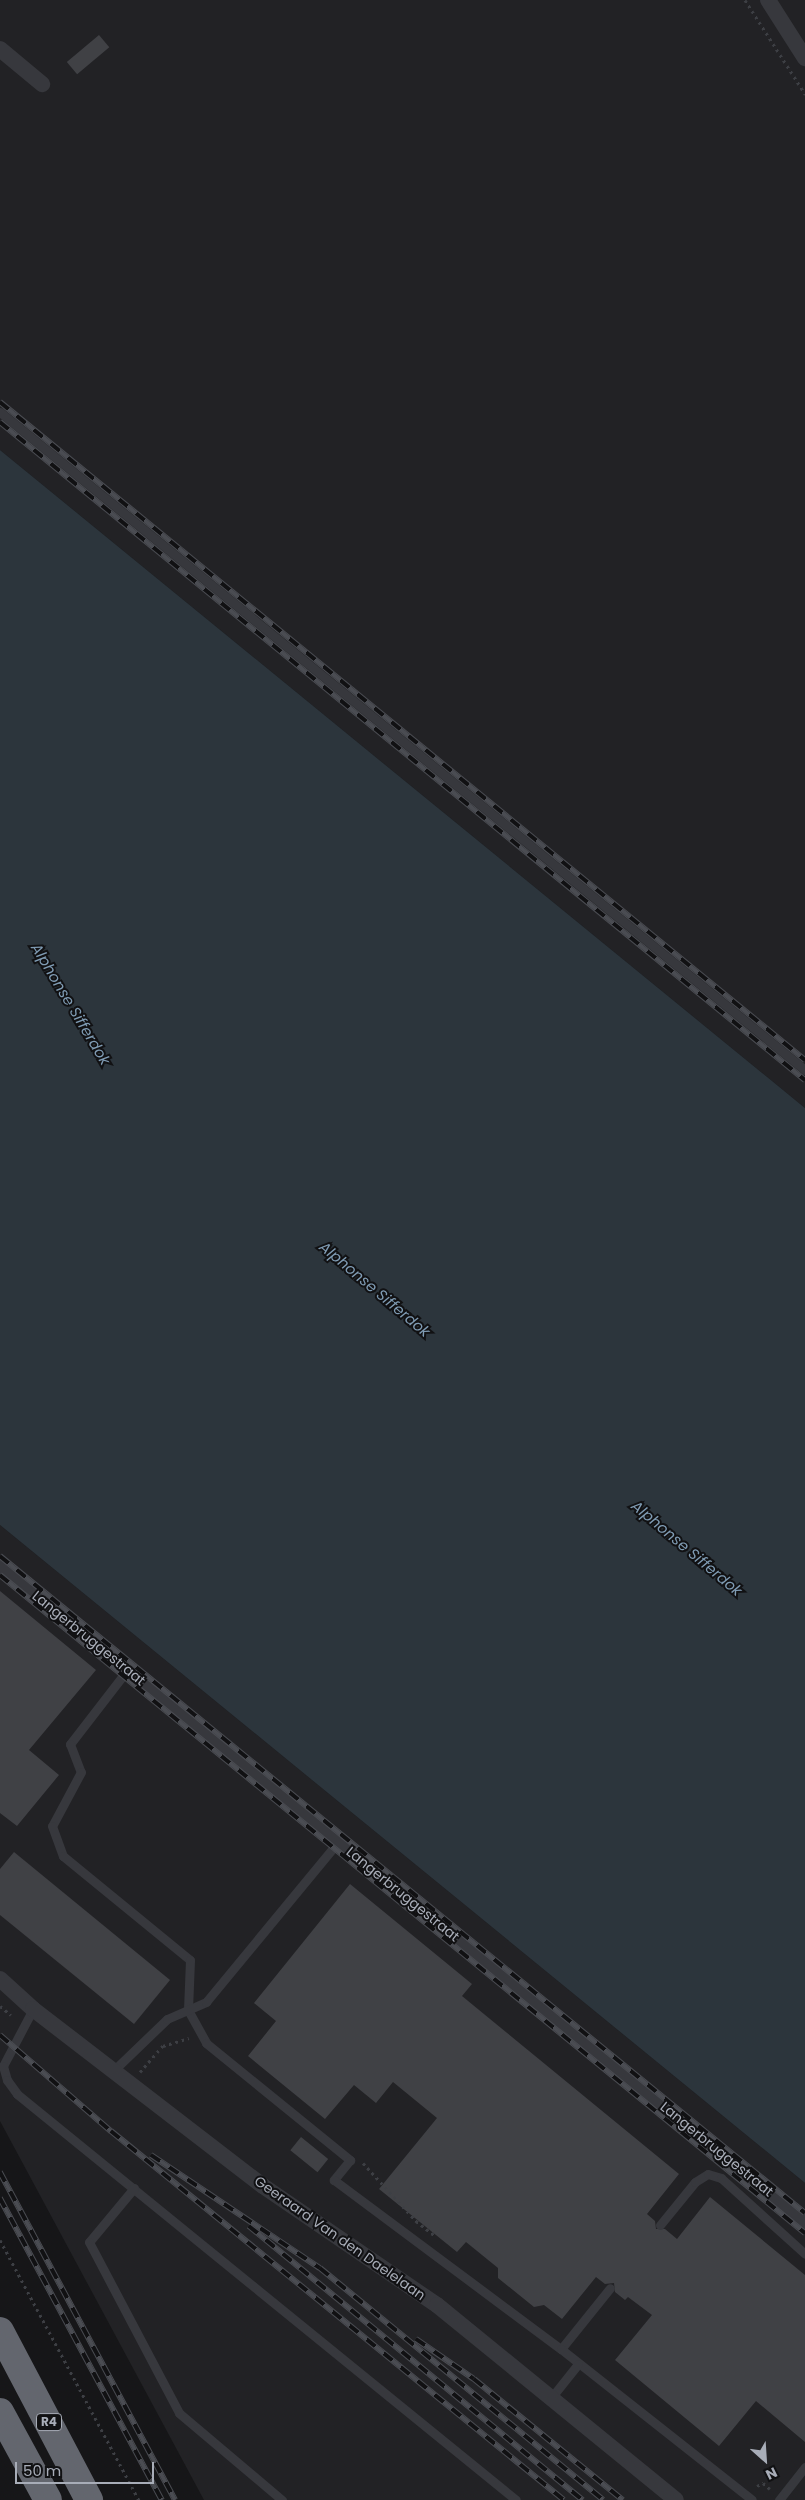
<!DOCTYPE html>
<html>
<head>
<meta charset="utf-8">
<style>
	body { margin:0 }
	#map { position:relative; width:805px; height:2500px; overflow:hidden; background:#161618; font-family:Poppins,sans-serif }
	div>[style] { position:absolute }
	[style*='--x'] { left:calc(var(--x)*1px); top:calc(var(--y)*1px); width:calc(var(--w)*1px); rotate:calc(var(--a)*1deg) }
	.built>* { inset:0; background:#222225 }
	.water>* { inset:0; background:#2c353c }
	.building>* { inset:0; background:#404145; transform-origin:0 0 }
	.path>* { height:3px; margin-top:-1.5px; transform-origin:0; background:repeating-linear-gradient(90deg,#3d3f44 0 2.5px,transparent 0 6.5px) }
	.lane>* { height:9px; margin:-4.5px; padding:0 4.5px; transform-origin:4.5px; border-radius:4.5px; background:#37383d }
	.street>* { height:16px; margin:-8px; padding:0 8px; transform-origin:8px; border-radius:8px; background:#37383d }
	.highway>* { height:28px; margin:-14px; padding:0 14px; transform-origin:14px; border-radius:14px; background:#63666e }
	.rail>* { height:5.5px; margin-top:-2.75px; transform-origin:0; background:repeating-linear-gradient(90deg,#111113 0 11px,#4a4c52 0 22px); box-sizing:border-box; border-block:1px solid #4a4c52 }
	span { translate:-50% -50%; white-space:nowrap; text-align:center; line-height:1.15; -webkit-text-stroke:4px #111113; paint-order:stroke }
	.shield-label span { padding:1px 4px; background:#111113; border:1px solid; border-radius:4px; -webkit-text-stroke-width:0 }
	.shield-label { font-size:12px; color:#a8adb8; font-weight:700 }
	.street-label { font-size:14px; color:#a8adb8 }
	.water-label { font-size:15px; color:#7f9bb3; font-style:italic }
	.north { position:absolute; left:740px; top:2435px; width:50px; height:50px; -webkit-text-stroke:4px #111113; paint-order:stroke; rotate:154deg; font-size:14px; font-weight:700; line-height:20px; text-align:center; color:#a8adb8 }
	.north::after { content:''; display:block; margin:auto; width:18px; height:22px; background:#a8adb8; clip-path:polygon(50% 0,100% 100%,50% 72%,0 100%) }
	.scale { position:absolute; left:15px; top:2462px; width:139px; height:22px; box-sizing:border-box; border:2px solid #a8adb8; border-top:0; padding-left:6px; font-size:15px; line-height:18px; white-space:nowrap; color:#a8adb8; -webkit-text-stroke:4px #111113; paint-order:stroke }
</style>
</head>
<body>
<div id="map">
	<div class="built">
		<div style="clip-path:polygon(0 0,805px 0,805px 1108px,0 450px)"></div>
		<div style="clip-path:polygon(0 1525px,805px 2183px,805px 2500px,204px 2500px,0 2121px)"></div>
	</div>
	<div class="water">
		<div style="clip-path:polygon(0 450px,805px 1108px,805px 2183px,0 1525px)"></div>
	</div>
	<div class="building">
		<div style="left:99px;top:35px;width:16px;height:42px;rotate:50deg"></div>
		<div style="clip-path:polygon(0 1591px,96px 1670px,29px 1750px,59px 1775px,17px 1826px,0 1813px)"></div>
		<div style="clip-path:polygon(14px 1852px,170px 1980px,134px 2024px,0 1915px,0 1869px)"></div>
		<div style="clip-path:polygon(350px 1884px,472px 1984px,462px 1996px,679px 2174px,647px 2214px,655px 2221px,656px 2229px,665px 2229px,677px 2239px,710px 2197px,805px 2275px,805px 2442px,756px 2401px,719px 2446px,615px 2360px,652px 2315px,628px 2297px,625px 2300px,615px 2292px,614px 2283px,605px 2284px,596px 2277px,562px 2319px,544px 2305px,534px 2307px,498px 2278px,498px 2268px,466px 2242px,457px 2252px,379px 2189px,437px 2118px,393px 2082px,376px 2103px,354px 2085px,325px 2119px,248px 2056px,276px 2021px,254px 2003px)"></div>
		<div style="left:301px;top:2137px;width:35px;height:17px;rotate:39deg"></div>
	</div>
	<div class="path">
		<div style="--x:745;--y:0;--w:112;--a:57.4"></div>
		<div style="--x:0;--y:2006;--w:14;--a:39"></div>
		<div style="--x:140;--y:2072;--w:35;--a:-49"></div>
		<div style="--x:163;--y:2046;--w:27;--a:-17"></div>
		<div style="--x:363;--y:2163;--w:79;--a:47.6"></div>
		<div style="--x:416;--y:2221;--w:24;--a:38"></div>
		<div style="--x:0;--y:2240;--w:295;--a:61.9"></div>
		<div style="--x:757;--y:2486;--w:7;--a:-27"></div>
		<div style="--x:763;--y:2483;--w:9;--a:41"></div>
	</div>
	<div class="lane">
		<div style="--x:0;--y:412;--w:1040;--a:39.26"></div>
		<div style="--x:128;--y:1669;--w:95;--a:127.7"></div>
		<div style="--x:70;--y:1744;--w:30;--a:69"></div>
		<div style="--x:81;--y:1772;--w:61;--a:118.2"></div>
		<div style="--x:52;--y:1826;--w:32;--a:70"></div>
		<div style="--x:63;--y:1856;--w:164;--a:39.3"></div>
		<div style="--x:190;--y:1960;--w:50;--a:92.3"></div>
		<div style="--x:188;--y:2010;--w:38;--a:61"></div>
		<div style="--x:206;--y:2043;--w:186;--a:39.1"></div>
		<div style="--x:350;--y:2160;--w:26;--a:129"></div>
		<div style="--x:334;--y:2180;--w:283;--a:36.7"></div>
		<div style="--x:561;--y:2349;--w:78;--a:-51.2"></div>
		<div style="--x:33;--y:2009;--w:64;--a:117.8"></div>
		<div style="--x:3;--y:2066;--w:15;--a:74"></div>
		<div style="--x:7;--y:2080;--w:17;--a:54"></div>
		<div style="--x:17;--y:2094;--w:643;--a:39.13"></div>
		<div style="--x:113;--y:2071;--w:75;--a:-43.9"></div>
		<div style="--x:167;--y:2019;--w:43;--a:-23.6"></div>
		<div style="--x:206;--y:2002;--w:207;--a:-50.5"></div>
		<div style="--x:134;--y:2188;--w:70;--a:129.8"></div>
		<div style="--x:89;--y:2242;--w:193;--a:62.2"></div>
		<div style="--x:179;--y:2413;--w:135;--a:40.2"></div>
		<div style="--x:660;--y:2225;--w:55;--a:-50.9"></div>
		<div style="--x:695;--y:2182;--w:15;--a:-32"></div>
		<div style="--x:708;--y:2174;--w:14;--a:17"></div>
		<div style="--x:721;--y:2178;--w:113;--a:42.1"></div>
		<div style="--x:561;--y:2349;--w:243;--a:38.3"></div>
		<div style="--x:551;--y:2398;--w:43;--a:-51.5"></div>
		<div style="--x:779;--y:2500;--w:42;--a:-51.8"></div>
	</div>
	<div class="street">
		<div style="--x:768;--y:0;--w:69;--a:57.5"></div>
		<div style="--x:0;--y:49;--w:55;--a:39.8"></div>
		<div style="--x:0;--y:1566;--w:1038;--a:39.18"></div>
		<div style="--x:0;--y:1979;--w:45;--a:42.3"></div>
		<div style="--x:33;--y:2009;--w:290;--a:37.6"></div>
		<div style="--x:263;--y:2186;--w:211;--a:34.4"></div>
		<div style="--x:437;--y:2305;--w:308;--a:39.2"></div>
	</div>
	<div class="highway">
		<div style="--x:0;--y:2331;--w:191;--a:62.2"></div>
		<div style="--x:0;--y:2412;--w:100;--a:61.4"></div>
	</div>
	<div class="rail">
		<div style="--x:0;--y:402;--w:1040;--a:39.26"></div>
		<div style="--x:0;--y:422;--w:1040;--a:39.26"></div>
		<div style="--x:0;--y:1556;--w:1039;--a:39.22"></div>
		<div style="--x:0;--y:1575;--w:1040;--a:39.26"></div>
		<div style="--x:0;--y:2035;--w:147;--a:40.9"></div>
		<div style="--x:111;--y:2131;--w:584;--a:39.17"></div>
		<div style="--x:151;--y:2155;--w:203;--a:33.8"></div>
		<div style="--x:320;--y:2268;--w:366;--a:39.3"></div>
		<div style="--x:0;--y:2172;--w:372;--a:61.9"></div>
		<div style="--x:0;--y:2198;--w:343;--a:61.8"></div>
		<div style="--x:249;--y:2226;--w:432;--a:39.4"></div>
		<div style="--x:416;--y:2339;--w:70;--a:34.6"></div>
		<div style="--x:474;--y:2379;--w:192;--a:39.1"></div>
	</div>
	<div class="shield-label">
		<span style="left:49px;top:2422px">R4</span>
	</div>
	<div class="street-label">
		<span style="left:89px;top:1638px;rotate:39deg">Langerbruggestraat</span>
		<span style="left:403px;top:1894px;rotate:39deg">Langerbruggestraat</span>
		<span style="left:717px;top:2149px;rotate:39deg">Langerbruggestraat</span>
		<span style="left:340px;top:2238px;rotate:35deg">Geeraard Van den Daelelaan</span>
	</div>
	<div class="water-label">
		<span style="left:71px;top:1004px;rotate:59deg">Alphonse Sifferdok</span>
		<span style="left:375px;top:1289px;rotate:40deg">Alphonse Sifferdok</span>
		<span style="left:687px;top:1548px;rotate:40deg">Alphonse Sifferdok</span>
	</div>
	<div class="north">N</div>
	<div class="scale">50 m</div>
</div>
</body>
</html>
